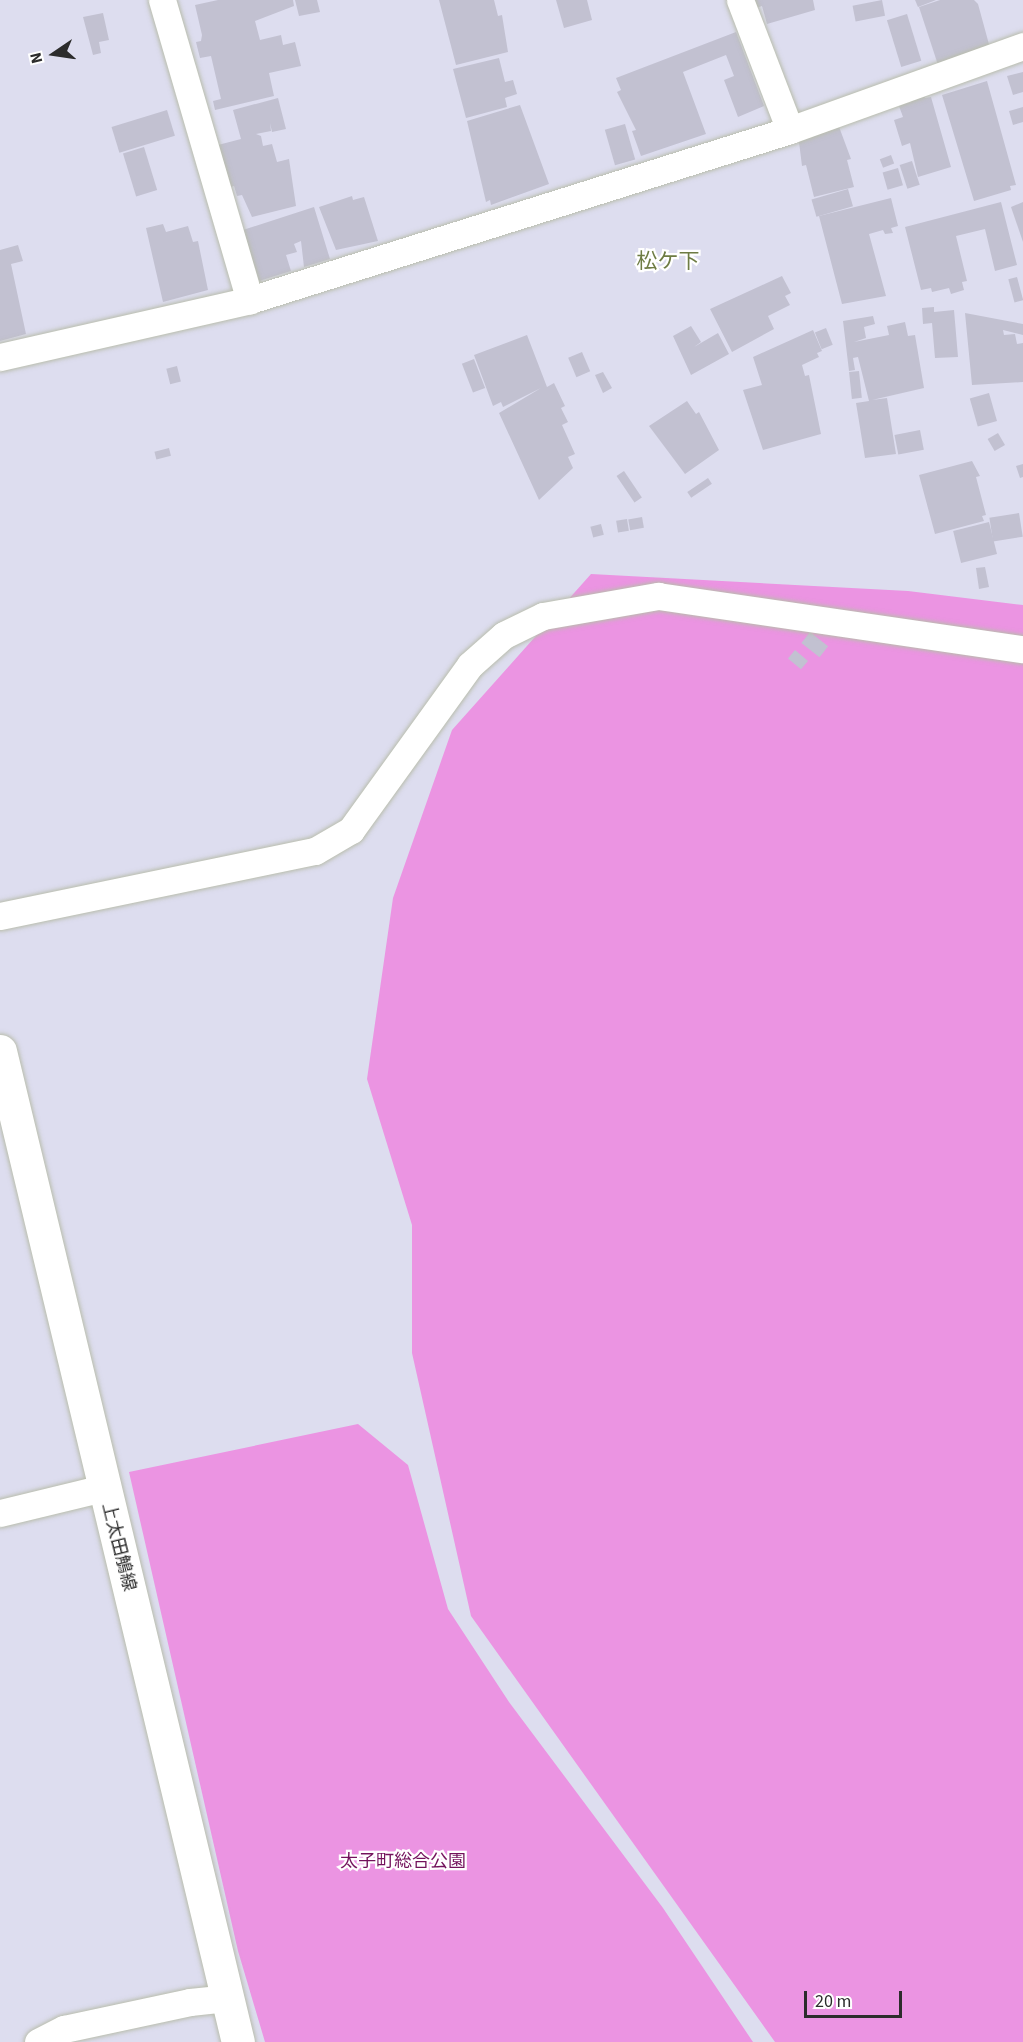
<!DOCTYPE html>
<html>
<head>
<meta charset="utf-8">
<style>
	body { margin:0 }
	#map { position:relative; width:1023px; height:2042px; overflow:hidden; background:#ddddef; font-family:"Source Sans 3","Noto Sans JP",sans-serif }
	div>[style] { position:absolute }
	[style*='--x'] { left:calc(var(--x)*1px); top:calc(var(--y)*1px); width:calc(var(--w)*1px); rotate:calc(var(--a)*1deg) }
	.green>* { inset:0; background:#eb94e2 }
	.building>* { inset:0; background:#c2c1d1; transform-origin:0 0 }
	.roads { filter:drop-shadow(0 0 2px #b9bdad) drop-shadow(0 0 2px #b9bdad) }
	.street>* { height:27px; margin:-13.5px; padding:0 13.5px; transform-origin:13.5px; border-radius:13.5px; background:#fff }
	.secondary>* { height:33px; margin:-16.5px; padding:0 16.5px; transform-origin:16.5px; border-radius:16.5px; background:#fff }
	span { translate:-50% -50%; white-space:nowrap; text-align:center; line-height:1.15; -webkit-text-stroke:4.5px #fff; paint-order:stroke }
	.street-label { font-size:18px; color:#2c2c2c }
	.park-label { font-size:18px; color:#73125c }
	.quarter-label { font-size:21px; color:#6e7c44 }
	.north { position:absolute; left:24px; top:24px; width:60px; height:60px; -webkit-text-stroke:4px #fff; paint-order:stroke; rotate:257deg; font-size:16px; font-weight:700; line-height:24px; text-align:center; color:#2c2c2c }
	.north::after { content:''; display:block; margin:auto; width:21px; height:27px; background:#2c2c2c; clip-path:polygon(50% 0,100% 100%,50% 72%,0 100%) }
	.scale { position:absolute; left:804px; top:1991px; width:98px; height:27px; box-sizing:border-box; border:3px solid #2c2c2c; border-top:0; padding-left:8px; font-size:18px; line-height:21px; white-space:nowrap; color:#2c2c2c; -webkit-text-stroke:4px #fff; paint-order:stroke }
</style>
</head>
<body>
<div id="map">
	<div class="green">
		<div style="clip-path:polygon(591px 574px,908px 591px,1023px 605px,1023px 2042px,775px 2042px,471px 1616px,412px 1353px,412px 1225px,367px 1079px,393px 898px,452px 730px)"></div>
		<div style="clip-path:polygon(358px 1424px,408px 1465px,448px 1609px,509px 1702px,663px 1908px,753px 2042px,265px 2042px,238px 1951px,129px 1472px)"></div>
	</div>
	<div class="building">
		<div style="clip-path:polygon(218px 0,293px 0,294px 6px,255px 21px,260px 40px,281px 35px,283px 45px,295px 42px,301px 66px,269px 73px,274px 96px,215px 110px,213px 101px,221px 99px,211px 56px,200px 58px,196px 42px,201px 41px,202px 35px,195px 5px)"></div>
		<div style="clip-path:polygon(295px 0,317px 0,320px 12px,299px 16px)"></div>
		<div style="clip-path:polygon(439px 0,494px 0,498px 16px,502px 15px,508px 52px,456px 65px)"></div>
		<div style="clip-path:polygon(556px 0,587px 0,592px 20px,564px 28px)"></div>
		<div style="clip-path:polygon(745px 0,813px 0,815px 10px,767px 24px,762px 6px,748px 11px)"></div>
		<div style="left:882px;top:0;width:16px;height:30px;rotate:79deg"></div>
		<div style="clip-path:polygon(915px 0,936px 0,918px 7px)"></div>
		<div style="clip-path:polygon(940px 0,974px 0,978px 4px,990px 48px,938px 65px,919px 7px)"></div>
		<div style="clip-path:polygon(103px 13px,109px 40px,99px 42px,101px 53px,93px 55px,83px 17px)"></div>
		<div style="left:907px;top:14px;width:49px;height:21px;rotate:73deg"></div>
		<div style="clip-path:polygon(736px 32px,764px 106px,738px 117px,724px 80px,734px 76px,726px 55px,683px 72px,706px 134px,641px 156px,632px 131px,636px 130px,617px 92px,621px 90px,616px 78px)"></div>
		<div style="clip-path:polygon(499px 58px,505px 82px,513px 80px,517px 94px,505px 98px,507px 107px,466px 118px,453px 69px)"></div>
		<div style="clip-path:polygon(1023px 72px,1023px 92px,1013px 95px,1007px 76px)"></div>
		<div style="clip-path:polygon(987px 81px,1016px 185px,1010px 186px,1011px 190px,974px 201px,942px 95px)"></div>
		<div style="clip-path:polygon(923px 88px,925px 98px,931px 97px,951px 167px,918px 177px,910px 143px,902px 146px,894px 120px,903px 117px,899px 106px,911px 102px,908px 92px)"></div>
		<div style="clip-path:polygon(278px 98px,286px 129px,272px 132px,270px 123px,271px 131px,256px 134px,261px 136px,263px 146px,272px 144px,277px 162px,289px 159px,296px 206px,252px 217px,242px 195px,237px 196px,234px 186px,230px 187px,218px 145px,241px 139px,233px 110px)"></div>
		<div style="clip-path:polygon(520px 105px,549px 184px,491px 205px,490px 200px,486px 202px,467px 121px)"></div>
		<div style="clip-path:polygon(1023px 107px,1023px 122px,1013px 125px,1009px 111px)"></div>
		<div style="left:167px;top:110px;width:27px;height:58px;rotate:73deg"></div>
		<div style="left:625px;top:124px;width:37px;height:21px;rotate:74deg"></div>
		<div style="clip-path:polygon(838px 124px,851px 159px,847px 160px,854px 187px,814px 197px,806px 165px,802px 166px,798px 134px)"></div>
		<div style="left:144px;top:147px;width:45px;height:22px;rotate:73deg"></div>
		<div style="left:891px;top:155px;width:9px;height:12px;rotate:69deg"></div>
		<div style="left:912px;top:161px;width:25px;height:13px;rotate:72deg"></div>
		<div style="left:898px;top:168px;width:18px;height:16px;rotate:74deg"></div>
		<div style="left:848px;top:189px;width:18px;height:38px;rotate:74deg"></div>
		<div style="clip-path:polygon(352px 196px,353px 200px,364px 197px,378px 241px,336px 250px,319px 207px)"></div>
		<div style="clip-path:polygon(891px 198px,898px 226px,891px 228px,893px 233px,885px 234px,883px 230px,869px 234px,886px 296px,842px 304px,819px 216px)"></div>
		<div style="clip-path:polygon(1001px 202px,1017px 265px,995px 271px,985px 229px,956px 236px,967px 281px,962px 282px,964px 290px,951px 294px,949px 288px,932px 292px,931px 288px,921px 290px,905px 227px)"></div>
		<div style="clip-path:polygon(1023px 202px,1023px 242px,1011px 207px)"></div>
		<div style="clip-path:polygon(314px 207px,330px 259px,304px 267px,301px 241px,294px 244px,297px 252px,286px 255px,291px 271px,259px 281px,255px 268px,252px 270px,243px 230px)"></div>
		<div style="clip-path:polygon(163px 224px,166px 232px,188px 226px,193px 242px,198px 241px,208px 290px,163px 302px,146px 228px)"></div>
		<div style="clip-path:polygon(18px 245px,23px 261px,11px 264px,26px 334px,0 341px,0 250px)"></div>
		<div style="clip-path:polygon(782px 276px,791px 293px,785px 296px,790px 305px,768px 316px,774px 329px,732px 352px,710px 309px)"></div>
		<div style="left:1017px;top:277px;width:24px;height:9px;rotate:75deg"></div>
		<div style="clip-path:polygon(934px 307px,934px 312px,954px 310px,958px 357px,935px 358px,932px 323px,923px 324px,922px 308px)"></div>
		<div style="clip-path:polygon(965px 313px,1023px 324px,1023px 335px,1003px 330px,1004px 335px,1015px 334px,1017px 344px,1023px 343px,1023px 382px,972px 385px)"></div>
		<div style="clip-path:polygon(873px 316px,875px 324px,864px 327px,866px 338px,854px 342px,889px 335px,887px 326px,905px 322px,908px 336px,915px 335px,924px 388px,872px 400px,887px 398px,896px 454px,865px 458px,856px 403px,869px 401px,858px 357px,853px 358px,855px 370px,849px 371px,843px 321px)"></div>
		<div style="clip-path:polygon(691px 326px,701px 342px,694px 347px,718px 333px,729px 354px,691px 375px,673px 336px)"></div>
		<div style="left:826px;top:328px;width:18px;height:12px;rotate:68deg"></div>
		<div style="clip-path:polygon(813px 330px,822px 351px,817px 353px,819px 357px,802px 365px,805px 376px,809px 375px,821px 434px,763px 450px,743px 390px,762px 385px,753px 357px)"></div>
		<div style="clip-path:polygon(527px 335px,547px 387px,554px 383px,565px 406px,561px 408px,568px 422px,562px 425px,575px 454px,568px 457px,573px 468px,539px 500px,499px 413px,541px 388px,503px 407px,501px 402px,493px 406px,474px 355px)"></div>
		<div style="left:582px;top:352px;width:21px;height:15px;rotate:67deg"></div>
		<div style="left:474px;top:359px;width:31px;height:13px;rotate:69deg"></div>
		<div style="left:177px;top:366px;width:16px;height:11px;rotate:76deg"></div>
		<div style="left:859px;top:371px;width:27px;height:10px;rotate:84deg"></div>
		<div style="clip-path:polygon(603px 372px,612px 388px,603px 393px,595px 375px)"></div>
		<div style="left:989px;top:393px;width:29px;height:20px;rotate:74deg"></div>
		<div style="clip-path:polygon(687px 401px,696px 414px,699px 412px,719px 450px,685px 474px,649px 426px)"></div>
		<div style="left:920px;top:430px;width:20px;height:26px;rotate:79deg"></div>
		<div style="left:998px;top:433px;width:14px;height:12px;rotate:60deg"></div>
		<div style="left:169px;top:448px;width:8px;height:15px;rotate:76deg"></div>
		<div style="clip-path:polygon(972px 461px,980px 476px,976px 477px,986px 515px,982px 516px,984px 521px,935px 534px,919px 475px)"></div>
		<div style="clip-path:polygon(1023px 464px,1023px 477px,1020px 478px,1016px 466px)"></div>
		<div style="left:624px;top:471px;width:32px;height:9px;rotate:56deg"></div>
		<div style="left:708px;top:478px;width:7px;height:25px;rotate:56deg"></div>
		<div style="left:1019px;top:513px;width:24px;height:30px;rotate:81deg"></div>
		<div style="left:642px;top:517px;width:11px;height:14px;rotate:80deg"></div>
		<div style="left:627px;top:519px;width:12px;height:11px;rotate:81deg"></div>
		<div style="left:989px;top:522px;width:33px;height:37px;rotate:76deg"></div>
		<div style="left:601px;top:524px;width:11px;height:11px;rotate:75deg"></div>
		<div style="clip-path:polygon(985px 567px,989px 587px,979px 589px,976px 568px)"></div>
		<div style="left:810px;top:632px;width:23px;height:14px;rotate:38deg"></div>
		<div style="left:795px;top:650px;width:17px;height:11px;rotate:40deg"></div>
	</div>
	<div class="roads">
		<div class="street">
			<div style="--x:162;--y:0;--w:313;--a:73.7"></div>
			<div style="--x:740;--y:0;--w:139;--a:69"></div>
			<div style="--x:0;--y:357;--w:256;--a:-12.8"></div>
			<div style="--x:250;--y:300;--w:566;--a:-17.47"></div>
			<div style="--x:790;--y:130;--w:248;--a:-19.8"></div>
			<div style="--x:0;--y:916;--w:322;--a:-11.7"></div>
			<div style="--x:315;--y:851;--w:42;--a:-30.3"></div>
			<div style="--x:351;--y:830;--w:203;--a:-54.2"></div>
			<div style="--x:470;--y:665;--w:45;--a:-41.4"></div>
			<div style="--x:504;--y:635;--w:43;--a:-26"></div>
			<div style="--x:543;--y:616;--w:117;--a:-9.9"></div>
			<div style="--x:658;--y:596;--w:369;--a:8.3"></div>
			<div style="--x:0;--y:1513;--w:106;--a:-13.6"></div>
			<div style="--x:38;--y:2042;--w:29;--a:-27"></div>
			<div style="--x:64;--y:2029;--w:129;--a:-12.1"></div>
			<div style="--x:190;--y:2002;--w:37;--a:-6"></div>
		</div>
		<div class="secondary">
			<div style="--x:0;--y:1051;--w:1019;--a:76.5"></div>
		</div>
	</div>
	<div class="street-label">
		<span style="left:118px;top:1547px;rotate:76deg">上太田鵤線</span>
	</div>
	<div class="park-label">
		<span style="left:403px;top:1862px">太子町総合公園</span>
	</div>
	<div class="quarter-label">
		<span style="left:668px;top:261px">松ケ下</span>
	</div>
	<div class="north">N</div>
	<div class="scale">20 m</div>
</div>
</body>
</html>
